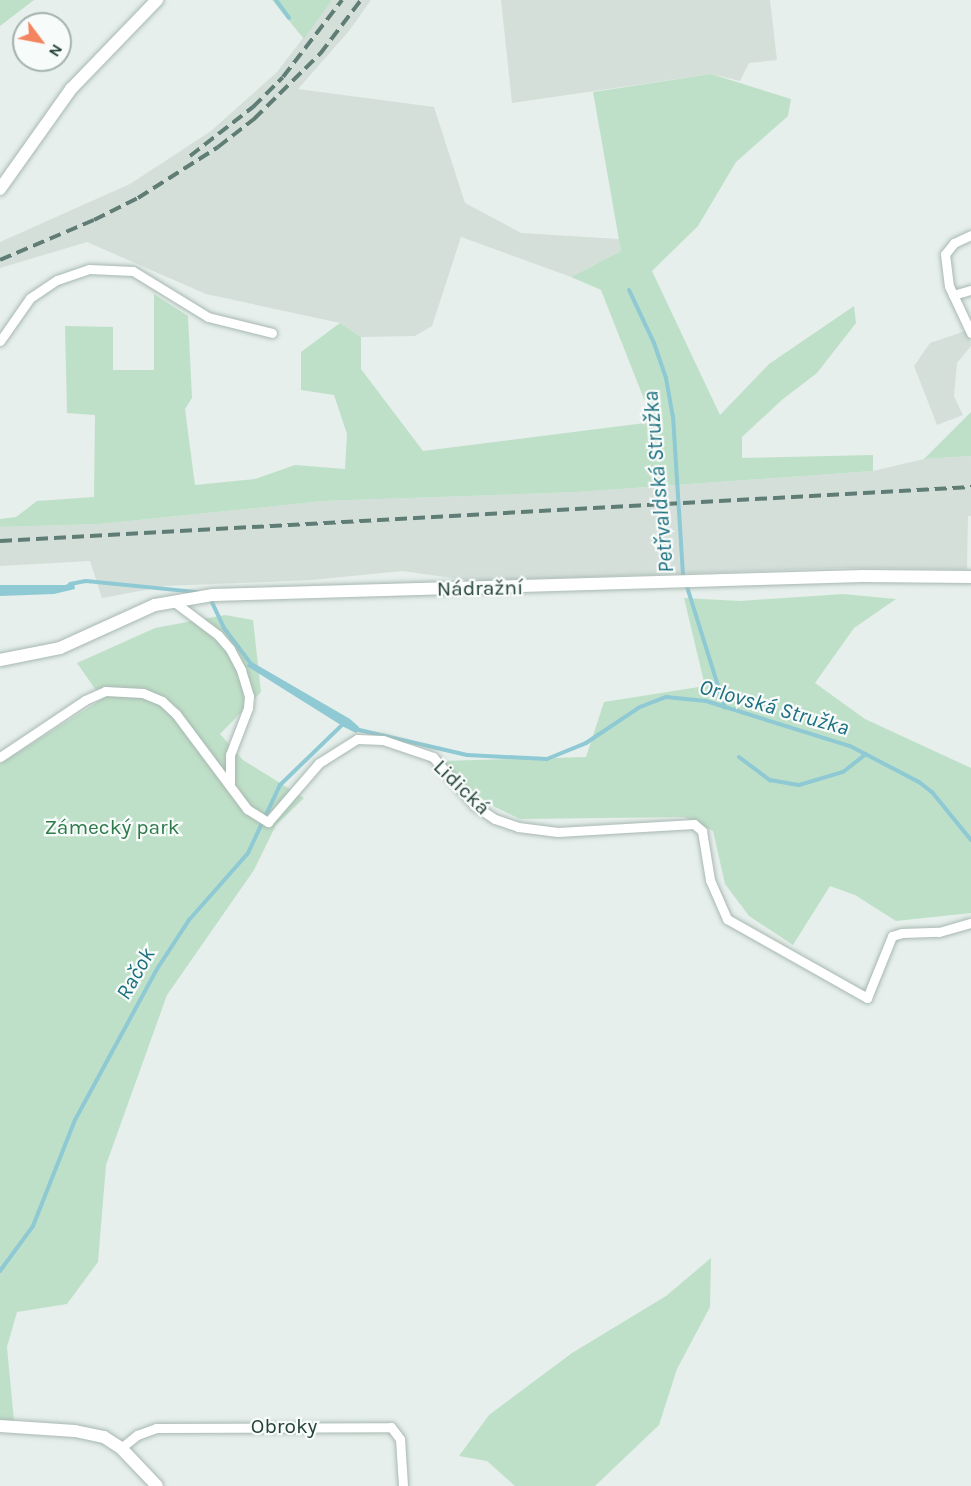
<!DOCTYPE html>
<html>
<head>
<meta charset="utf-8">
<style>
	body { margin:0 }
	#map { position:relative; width:971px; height:1486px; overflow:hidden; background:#e6efeb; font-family:Karla,sans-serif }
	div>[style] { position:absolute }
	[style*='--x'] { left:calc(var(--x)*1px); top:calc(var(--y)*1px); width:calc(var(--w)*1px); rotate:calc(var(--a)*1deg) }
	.built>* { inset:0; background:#d4dfda }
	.green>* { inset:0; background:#bfe0c8 }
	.water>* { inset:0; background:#8ec9d4 }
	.stream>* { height:4px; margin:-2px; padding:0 2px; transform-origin:2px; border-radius:2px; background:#8ec9d4 }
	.roads { filter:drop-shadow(0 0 2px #a8b8b2) drop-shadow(0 0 2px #a8b8b2) }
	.minor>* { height:9px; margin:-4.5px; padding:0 4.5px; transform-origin:4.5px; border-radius:4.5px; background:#fff }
	.tertiary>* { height:12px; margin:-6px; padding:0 6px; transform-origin:6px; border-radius:6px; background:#fff }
	.rail>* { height:4px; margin-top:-2px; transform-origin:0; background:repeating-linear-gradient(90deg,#5f7d75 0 12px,transparent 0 18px) }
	span { translate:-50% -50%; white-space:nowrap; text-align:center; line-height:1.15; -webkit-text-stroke:4.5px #f7fbf9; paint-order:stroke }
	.street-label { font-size:21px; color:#24423a }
	.park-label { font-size:21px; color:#2d7a4b }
	.water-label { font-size:22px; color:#1c6f80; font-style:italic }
	.north { position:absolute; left:12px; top:12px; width:60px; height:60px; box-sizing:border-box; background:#f7fbf9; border:2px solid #a3b1ad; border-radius:50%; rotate:122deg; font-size:16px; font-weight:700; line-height:24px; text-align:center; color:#24423a }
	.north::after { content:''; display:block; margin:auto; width:21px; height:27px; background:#f4845f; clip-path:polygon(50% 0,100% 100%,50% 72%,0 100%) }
</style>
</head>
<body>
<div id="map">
	<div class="built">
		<div style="clip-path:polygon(332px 0,371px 0,349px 31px,298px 89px,434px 107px,465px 203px,521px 233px,619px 239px,621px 251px,571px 277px,461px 237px,432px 326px,415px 336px,361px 337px,340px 323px,206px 294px,87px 242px,0 268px,0 242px,130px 184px,211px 131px,277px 72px)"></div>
		<div style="clip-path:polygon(501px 0,770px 0,777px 60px,749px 63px,740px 81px,711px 74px,512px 103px)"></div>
		<div style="clip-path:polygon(968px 330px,971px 346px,957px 363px,954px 396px,963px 415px,937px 425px,914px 366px,930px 343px)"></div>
		<div style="clip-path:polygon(971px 456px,971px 516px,968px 516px,967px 569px,843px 568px,474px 581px,402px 571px,312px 580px,166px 586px,102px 598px,90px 561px,0 566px,0 527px,100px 524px,324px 501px,578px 492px,873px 471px,924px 459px)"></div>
	</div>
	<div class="green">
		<div style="clip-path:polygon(0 0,34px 0,0 26px)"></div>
		<div style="clip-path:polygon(272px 0,332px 0,304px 39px)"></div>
		<div style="clip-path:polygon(711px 74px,791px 99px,788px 116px,736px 162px,698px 226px,652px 271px,720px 415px,769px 364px,854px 306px,856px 323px,817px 373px,783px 399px,742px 437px,742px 458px,873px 455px,873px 471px,578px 492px,324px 501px,100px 524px,0 527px,0 519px,16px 517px,37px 501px,94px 497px,95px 415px,67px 413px,65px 326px,113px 327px,113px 370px,154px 370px,154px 294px,188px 316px,192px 398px,185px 409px,195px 485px,255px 479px,295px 465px,345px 469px,347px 434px,334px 395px,301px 390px,301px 352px,340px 323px,361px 337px,361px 369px,423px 451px,653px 422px,601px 290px,571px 277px,621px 251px,593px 92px)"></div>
		<div style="clip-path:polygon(971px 412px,971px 456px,924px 459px)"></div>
		<div style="clip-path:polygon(843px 594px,896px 599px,854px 628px,815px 683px,865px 719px,971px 768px,971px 913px,896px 921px,855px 895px,830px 886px,793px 945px,749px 916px,725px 884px,713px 831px,684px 817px,520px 819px,483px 801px,441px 761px,586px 757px,604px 702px,705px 686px,684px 598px,740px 601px)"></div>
		<div style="clip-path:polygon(225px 615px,253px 620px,261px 692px,220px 734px,243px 760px,304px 798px,276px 825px,254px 870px,167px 995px,106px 1165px,98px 1262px,67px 1304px,17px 1312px,7px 1347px,14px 1421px,0 1420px,0 764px,102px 699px,77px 663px,155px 628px)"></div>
		<div style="clip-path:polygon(711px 1258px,710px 1307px,677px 1369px,659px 1425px,595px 1486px,515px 1486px,487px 1461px,459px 1456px,489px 1415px,572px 1353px,666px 1296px)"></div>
	</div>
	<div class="water">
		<div style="clip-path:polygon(74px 582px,75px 589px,54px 594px,0 596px,0 585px,65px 585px)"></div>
		<div style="clip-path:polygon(250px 661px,350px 719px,359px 727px,358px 731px,356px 733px,344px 727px,247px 666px)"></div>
	</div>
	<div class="stream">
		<div style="--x:276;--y:0;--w:22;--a:54"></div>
		<div style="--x:629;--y:290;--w:59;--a:64.7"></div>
		<div style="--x:654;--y:343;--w:37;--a:71"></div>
		<div style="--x:666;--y:378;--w:39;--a:80"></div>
		<div style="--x:673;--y:416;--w:158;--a:86.4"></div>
		<div style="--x:683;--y:574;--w:140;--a:72.6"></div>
		<div style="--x:70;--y:584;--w:16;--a:-11"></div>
		<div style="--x:86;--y:581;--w:112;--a:5.7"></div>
		<div style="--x:210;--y:598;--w:33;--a:65"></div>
		<div style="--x:224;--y:628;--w:46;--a:52.9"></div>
		<div style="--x:355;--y:729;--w:115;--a:13.1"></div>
		<div style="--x:467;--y:755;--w:80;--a:2.9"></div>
		<div style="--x:547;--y:759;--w:42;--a:-22.3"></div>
		<div style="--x:586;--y:743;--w:65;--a:-33.7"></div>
		<div style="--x:640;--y:707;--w:28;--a:-21"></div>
		<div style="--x:666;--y:697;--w:40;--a:5.7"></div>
		<div style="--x:706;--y:701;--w:151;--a:17.4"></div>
		<div style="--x:850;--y:746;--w:78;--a:27.6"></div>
		<div style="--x:919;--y:782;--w:16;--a:38"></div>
		<div style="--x:932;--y:792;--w:62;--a:50.9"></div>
		<div style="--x:739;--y:757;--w:39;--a:37"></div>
		<div style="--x:770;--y:780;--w:29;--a:10"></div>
		<div style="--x:799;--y:785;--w:46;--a:-16.5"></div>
		<div style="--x:843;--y:772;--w:29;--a:-38"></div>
		<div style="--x:0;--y:1271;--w:56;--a:-53.7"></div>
		<div style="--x:33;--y:1226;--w:114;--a:-68.4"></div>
		<div style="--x:75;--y:1120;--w:172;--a:-61.5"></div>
		<div style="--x:157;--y:969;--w:59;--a:-56.9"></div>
		<div style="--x:189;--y:920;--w:89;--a:-48.6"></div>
		<div style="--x:248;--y:853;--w:75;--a:-64.8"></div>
		<div style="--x:280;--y:785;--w:89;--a:-44.1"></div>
	</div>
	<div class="roads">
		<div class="minor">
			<div style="--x:971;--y:235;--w:19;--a:155"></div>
			<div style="--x:954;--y:243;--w:14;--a:129"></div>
			<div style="--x:945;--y:254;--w:32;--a:83"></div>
			<div style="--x:949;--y:286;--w:52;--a:64.9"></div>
			<div style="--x:953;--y:295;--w:19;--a:-16"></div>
			<div style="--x:0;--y:341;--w:52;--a:-55.1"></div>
			<div style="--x:30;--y:298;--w:32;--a:-34"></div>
			<div style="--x:57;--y:280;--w:34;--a:-19"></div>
			<div style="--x:89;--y:269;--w:44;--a:2.6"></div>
			<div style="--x:133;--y:271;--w:88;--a:31.5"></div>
			<div style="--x:208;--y:317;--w:66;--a:14"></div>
			<div style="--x:173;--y:601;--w:56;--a:37.1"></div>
			<div style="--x:218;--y:635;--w:18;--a:49"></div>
			<div style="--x:230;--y:649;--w:24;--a:62"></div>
			<div style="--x:241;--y:670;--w:27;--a:73"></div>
			<div style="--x:249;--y:696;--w:12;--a:95"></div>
			<div style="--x:248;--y:708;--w:50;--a:111"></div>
			<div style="--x:230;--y:755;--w:31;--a:90"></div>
			<div style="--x:0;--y:757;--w:102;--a:-33.8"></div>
			<div style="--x:85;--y:700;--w:22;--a:-24"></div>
			<div style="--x:105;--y:691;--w:38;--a:3"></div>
			<div style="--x:143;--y:693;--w:21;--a:23"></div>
			<div style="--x:162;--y:701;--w:19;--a:43"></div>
			<div style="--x:176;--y:714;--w:119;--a:53.2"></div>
			<div style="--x:247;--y:809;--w:25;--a:32"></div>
			<div style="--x:268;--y:822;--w:78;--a:-49.2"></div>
			<div style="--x:319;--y:763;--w:45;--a:-32.3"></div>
			<div style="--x:357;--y:739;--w:26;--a:2"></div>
			<div style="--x:383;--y:740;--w:53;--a:18.8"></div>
			<div style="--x:433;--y:757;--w:63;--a:49.5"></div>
			<div style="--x:474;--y:805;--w:25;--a:34"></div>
			<div style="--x:495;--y:819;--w:24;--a:19"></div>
			<div style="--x:518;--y:827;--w:40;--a:7.1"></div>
			<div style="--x:558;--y:832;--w:136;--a:-3.4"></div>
			<div style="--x:694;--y:824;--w:11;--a:41"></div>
			<div style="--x:702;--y:831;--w:50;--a:80.7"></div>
			<div style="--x:710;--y:880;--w:43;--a:66.4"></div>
			<div style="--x:727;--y:919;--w:161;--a:29.4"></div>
			<div style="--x:867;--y:998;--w:67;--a:-68"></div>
			<div style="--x:892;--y:936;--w:10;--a:-17"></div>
			<div style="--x:902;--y:933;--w:37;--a:-2"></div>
			<div style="--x:939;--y:932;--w:33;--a:-16"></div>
			<div style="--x:121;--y:1448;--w:21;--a:-39"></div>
			<div style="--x:137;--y:1435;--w:20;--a:-20"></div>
			<div style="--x:156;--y:1428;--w:235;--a:-0.2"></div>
			<div style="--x:391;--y:1427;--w:15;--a:53"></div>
			<div style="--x:400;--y:1439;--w:47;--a:86.3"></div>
		</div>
		<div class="tertiary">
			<div style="--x:0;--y:189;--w:123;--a:-54.6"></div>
			<div style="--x:71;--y:89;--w:124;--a:-46"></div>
			<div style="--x:0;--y:660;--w:61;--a:-11.3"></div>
			<div style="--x:60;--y:648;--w:104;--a:-24.4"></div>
			<div style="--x:155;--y:605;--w:59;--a:-9.8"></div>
			<div style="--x:213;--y:595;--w:650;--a:-1.67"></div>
			<div style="--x:863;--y:576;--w:108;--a:0.5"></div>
			<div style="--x:0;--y:1426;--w:75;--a:3.8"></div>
			<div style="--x:75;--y:1431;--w:30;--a:12"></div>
			<div style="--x:104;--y:1437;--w:20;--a:33"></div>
			<div style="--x:121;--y:1448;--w:52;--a:46.5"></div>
		</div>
	</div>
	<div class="rail">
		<div style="--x:190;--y:156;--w:80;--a:-37.9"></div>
		<div style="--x:253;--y:107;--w:42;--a:-45"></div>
		<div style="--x:283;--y:77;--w:97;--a:-52.5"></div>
		<div style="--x:0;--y:260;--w:102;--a:-23.1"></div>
		<div style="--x:94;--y:220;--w:49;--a:-26.6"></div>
		<div style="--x:138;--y:198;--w:95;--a:-32.5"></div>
		<div style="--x:218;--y:147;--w:46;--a:-37.9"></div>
		<div style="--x:254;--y:119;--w:93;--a:-44.6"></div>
		<div style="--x:320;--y:54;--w:68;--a:-52.8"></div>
		<div style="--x:0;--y:541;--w:973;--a:-3.18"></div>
	</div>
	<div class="street-label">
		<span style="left:480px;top:588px;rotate:-1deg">Nádražní</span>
		<span style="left:462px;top:787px;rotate:44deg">Lidická</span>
		<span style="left:284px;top:1426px">Obroky</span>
	</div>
	<div class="park-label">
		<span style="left:112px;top:827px">Zámecký park</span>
	</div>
	<div class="water-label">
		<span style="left:659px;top:482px;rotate:-95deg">Petřvaldská Stružka</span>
		<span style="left:774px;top:708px;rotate:16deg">Orlovská Stružka</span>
		<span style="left:136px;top:974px;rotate:-60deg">Račok</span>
	</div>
	<div class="north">N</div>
</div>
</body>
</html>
